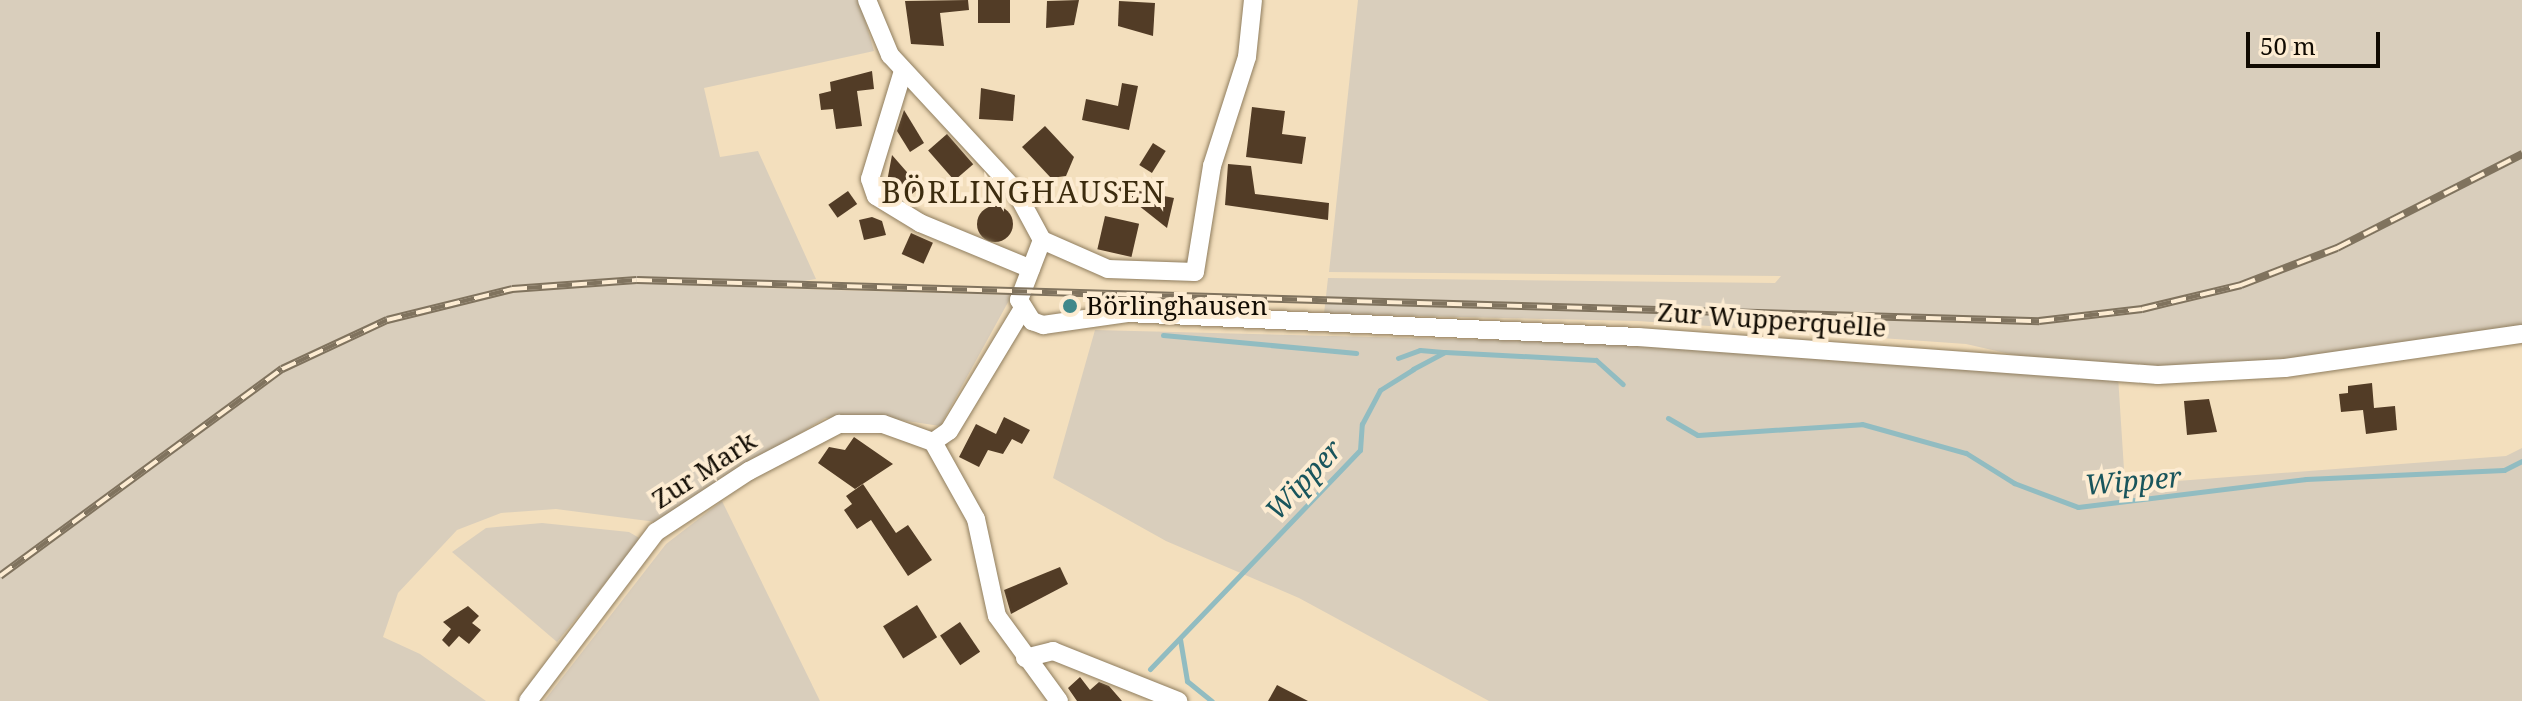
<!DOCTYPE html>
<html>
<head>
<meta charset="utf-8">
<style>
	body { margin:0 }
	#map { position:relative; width:2522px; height:701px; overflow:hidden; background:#f3dfbd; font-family:"Noto Serif",serif }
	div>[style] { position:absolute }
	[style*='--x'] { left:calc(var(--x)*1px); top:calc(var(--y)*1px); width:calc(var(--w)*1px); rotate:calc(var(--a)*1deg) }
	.green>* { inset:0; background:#d9cebc }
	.stream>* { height:5px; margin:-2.5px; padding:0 2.5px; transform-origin:2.5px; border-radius:2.5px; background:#91bcc1 }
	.building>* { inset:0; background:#523c26; transform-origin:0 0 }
	.round { border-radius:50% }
	.roads { filter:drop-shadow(0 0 2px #8f7d5e) drop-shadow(0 0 2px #8f7d5e) }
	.street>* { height:18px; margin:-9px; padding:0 9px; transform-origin:9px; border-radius:9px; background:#fff }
	.rail>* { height:8px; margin-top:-4px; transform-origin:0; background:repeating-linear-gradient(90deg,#fdecd2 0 15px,#80735e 0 30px); box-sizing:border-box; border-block:2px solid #80735e }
	.dots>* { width:22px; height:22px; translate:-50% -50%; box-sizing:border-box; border:4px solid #fdecd2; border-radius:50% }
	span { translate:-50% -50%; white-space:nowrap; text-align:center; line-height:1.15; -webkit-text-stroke:8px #fdecd2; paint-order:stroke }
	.poi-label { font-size:26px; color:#110b02 }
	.left { translate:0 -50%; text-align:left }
	.street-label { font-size:26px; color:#110b02 }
	.water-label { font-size:28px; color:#19555c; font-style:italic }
	.quarter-label { font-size:30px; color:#3c2c0f; letter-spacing:2px }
	.scale { position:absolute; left:2246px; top:32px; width:134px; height:36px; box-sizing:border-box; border:4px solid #110b02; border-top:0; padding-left:10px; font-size:24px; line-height:28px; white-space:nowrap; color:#110b02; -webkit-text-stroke:6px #fdecd2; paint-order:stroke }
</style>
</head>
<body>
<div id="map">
	<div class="green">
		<div style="clip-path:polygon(0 0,859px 0,874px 51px,704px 88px,720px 157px,758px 151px,816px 279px,762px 288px,1012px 295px,940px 426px,880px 417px,825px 418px,656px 522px,556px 509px,501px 513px,457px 530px,398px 593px,383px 637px,420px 654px,486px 701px,0 701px)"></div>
		<div style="clip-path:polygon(1358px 0,2522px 0,2522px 329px,2285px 368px,2080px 370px,1966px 344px,1638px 321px,1324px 314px,1328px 278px,1775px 283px,1781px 276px,1329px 272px)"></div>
		<div style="clip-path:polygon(1095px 330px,1650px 344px,2118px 376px,2125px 485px,2506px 456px,2522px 448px,2522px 701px,1489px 701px,1299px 598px,1166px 541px,1053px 478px)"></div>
		<div style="clip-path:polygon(722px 501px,820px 701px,544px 701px,666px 544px)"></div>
		<div style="clip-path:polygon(542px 523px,629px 532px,641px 539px,557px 642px,452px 552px,486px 528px)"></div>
	</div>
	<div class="stream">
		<div style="--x:1163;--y:335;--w:194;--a:5.3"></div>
		<div style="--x:1398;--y:358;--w:23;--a:-20"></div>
		<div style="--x:1420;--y:350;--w:23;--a:5"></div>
		<div style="--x:1668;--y:418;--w:34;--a:30"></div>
		<div style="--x:1698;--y:435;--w:164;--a:-3.8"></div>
		<div style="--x:1862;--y:424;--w:108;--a:15.6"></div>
		<div style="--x:1966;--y:453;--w:57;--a:32"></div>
		<div style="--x:2014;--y:483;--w:68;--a:20.6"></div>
		<div style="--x:2078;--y:507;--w:230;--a:-7"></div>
		<div style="--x:2306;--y:479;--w:198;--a:-2.6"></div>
		<div style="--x:2504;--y:470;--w:20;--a:-27"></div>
		<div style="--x:1180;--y:639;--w:43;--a:80.5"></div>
		<div style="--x:1187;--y:681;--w:32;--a:39"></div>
		<div style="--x:1150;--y:669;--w:303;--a:-46.2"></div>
		<div style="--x:1360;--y:450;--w:26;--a:-86"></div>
		<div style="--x:1362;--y:424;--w:38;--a:-62"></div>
		<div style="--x:1380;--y:390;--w:39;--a:-32"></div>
		<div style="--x:1413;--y:369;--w:36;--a:-28"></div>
		<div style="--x:1445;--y:352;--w:151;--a:3"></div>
		<div style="--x:1596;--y:360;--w:36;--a:42"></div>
	</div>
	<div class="building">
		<div style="clip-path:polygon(968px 0,969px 10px,940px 13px,944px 46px,911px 44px,905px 1px)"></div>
		<div style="left:978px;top:0;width:32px;height:23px"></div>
		<div style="clip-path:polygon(1079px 0,1074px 25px,1046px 28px,1047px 1px)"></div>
		<div style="clip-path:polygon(1119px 1px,1155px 3px,1153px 36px,1118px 26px)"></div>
		<div style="clip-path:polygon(872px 71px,874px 89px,857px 91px,862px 126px,836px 129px,833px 109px,821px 110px,819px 94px,831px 91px,830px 82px)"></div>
		<div style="clip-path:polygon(1122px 83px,1138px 86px,1129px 130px,1082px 120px,1086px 99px,1118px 106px)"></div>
		<div style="clip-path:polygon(981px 88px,1015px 95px,1013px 121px,979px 119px)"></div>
		<div style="clip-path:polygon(1252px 107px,1285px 111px,1282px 134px,1306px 137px,1302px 164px,1246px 157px)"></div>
		<div style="clip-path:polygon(904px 110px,924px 143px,910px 152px,897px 131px)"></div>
		<div style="clip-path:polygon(1045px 126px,1074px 157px,1066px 176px,1051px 178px,1022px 147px)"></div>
		<div style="left:947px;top:134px;width:40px;height:25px;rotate:49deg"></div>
		<div style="left:1153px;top:143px;width:15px;height:26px;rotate:32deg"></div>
		<div style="clip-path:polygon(892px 155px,920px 187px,905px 200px,886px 187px)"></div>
		<div style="clip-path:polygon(1228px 164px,1251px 166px,1255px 194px,1329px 203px,1328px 220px,1225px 205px)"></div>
		<div style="clip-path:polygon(1114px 186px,1174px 198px,1167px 228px)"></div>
		<div style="left:848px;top:191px;width:16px;height:24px;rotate:55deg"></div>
		<div class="round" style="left:977px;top:206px;width:36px;height:36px"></div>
		<div style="left:1105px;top:216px;width:35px;height:34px;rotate:13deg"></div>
		<div style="clip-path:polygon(872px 217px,882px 221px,886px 235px,864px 240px,859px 220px)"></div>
		<div style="left:911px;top:233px;width:24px;height:23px;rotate:24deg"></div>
		<div style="clip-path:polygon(2372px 383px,2374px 408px,2395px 406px,2397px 430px,2366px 434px,2363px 410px,2341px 412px,2339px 394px,2348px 393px,2348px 386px)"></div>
		<div style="clip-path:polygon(2209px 399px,2217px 432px,2187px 435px,2184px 401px)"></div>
		<div style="clip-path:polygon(1004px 417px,1030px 430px,1022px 444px,1012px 439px,1003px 454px,988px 450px,979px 467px,959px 457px,976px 424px,996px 434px)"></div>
		<div style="clip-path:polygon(854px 437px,893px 464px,855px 489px,818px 463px,829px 447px,845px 450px)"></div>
		<div style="clip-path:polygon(863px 484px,896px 533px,908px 525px,932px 560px,908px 576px,871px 520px,857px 529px,844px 510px,852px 504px,846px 496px)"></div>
		<div style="clip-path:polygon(1060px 567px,1068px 584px,1011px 614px,1004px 590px)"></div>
		<div style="left:917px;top:605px;width:38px;height:40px;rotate:58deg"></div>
		<div style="clip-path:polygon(468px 606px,479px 616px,472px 623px,481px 630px,469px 644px,459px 636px,449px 647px,442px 640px,451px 629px,443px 622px)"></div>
		<div style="left:960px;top:622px;width:36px;height:24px;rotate:56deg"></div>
		<div style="clip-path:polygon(1080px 677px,1090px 690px,1099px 682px,1109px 686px,1122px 701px,1077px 701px,1068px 688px)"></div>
		<div style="clip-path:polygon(1277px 685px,1308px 701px,1268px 701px)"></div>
	</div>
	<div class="roads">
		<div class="street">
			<div style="--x:867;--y:0;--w:60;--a:67.3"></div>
			<div style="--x:890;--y:55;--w:184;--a:47.2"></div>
			<div style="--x:1015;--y:190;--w:57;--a:61.6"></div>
			<div style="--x:903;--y:71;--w:113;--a:107"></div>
			<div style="--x:870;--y:179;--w:18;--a:71"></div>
			<div style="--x:876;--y:196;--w:52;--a:31.5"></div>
			<div style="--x:920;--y:223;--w:120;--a:22.5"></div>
			<div style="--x:1042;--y:240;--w:64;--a:111"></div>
			<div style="--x:1019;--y:300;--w:25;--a:58"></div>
			<div style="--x:1032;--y:321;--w:12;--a:20"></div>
			<div style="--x:1043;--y:325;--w:85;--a:-8.1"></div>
			<div style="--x:1127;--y:313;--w:512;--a:2.69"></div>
			<div style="--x:1638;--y:337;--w:521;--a:4.18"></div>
			<div style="--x:2158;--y:375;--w:127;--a:-3.2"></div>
			<div style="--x:2285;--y:368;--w:239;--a:-8.2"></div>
			<div style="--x:1042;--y:240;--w:72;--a:23.7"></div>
			<div style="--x:1108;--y:269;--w:87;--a:2"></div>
			<div style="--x:1195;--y:272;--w:107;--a:-80.9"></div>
			<div style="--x:1212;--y:166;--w:114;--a:-72.2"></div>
			<div style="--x:1247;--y:57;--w:57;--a:-84"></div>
			<div style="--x:933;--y:442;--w:88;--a:60.8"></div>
			<div style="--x:976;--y:519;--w:99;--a:77.8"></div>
			<div style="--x:997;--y:616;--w:105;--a:53.9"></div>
			<div style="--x:933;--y:442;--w:19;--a:-35"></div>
			<div style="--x:949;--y:431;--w:141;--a:-58.9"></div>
			<div style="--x:1025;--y:658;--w:29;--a:-14"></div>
			<div style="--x:1053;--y:651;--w:135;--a:21.8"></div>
			<div style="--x:528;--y:701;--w:212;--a:-52.9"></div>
			<div style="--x:656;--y:532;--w:111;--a:-33.3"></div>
			<div style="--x:749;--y:471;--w:102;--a:-27.6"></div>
			<div style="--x:839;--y:424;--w:44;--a:0"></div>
			<div style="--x:883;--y:424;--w:53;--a:19.8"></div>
		</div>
	</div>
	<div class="rail">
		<div style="--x:0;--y:576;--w:350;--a:-36.3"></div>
		<div style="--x:282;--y:369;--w:116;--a:-25"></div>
		<div style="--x:387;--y:320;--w:129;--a:-13.9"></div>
		<div style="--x:512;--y:289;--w:125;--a:-4.1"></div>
		<div style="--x:637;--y:280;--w:1403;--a:1.68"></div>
		<div style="--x:2039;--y:321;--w:104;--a:-6.6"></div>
		<div style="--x:2142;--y:309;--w:102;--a:-13.6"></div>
		<div style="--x:2241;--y:285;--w:103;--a:-21.1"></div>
		<div style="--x:2337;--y:248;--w:208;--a:-26.9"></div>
	</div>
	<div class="dots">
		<div style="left:1070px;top:306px;background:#40888b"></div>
	</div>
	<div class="poi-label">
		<span class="left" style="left:1086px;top:306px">Börlinghausen</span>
	</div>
	<div class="street-label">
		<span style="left:1772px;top:320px;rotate:4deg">Zur Wupperquelle</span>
		<span style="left:704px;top:470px;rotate:-33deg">Zur Mark</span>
	</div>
	<div class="water-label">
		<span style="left:1303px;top:479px;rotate:-47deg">Wipper</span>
		<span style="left:2133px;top:480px;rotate:-5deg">Wipper</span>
	</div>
	<div class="quarter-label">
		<span style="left:1024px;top:192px">BÖRLINGHAUSEN</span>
	</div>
	<div class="scale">50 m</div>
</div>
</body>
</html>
